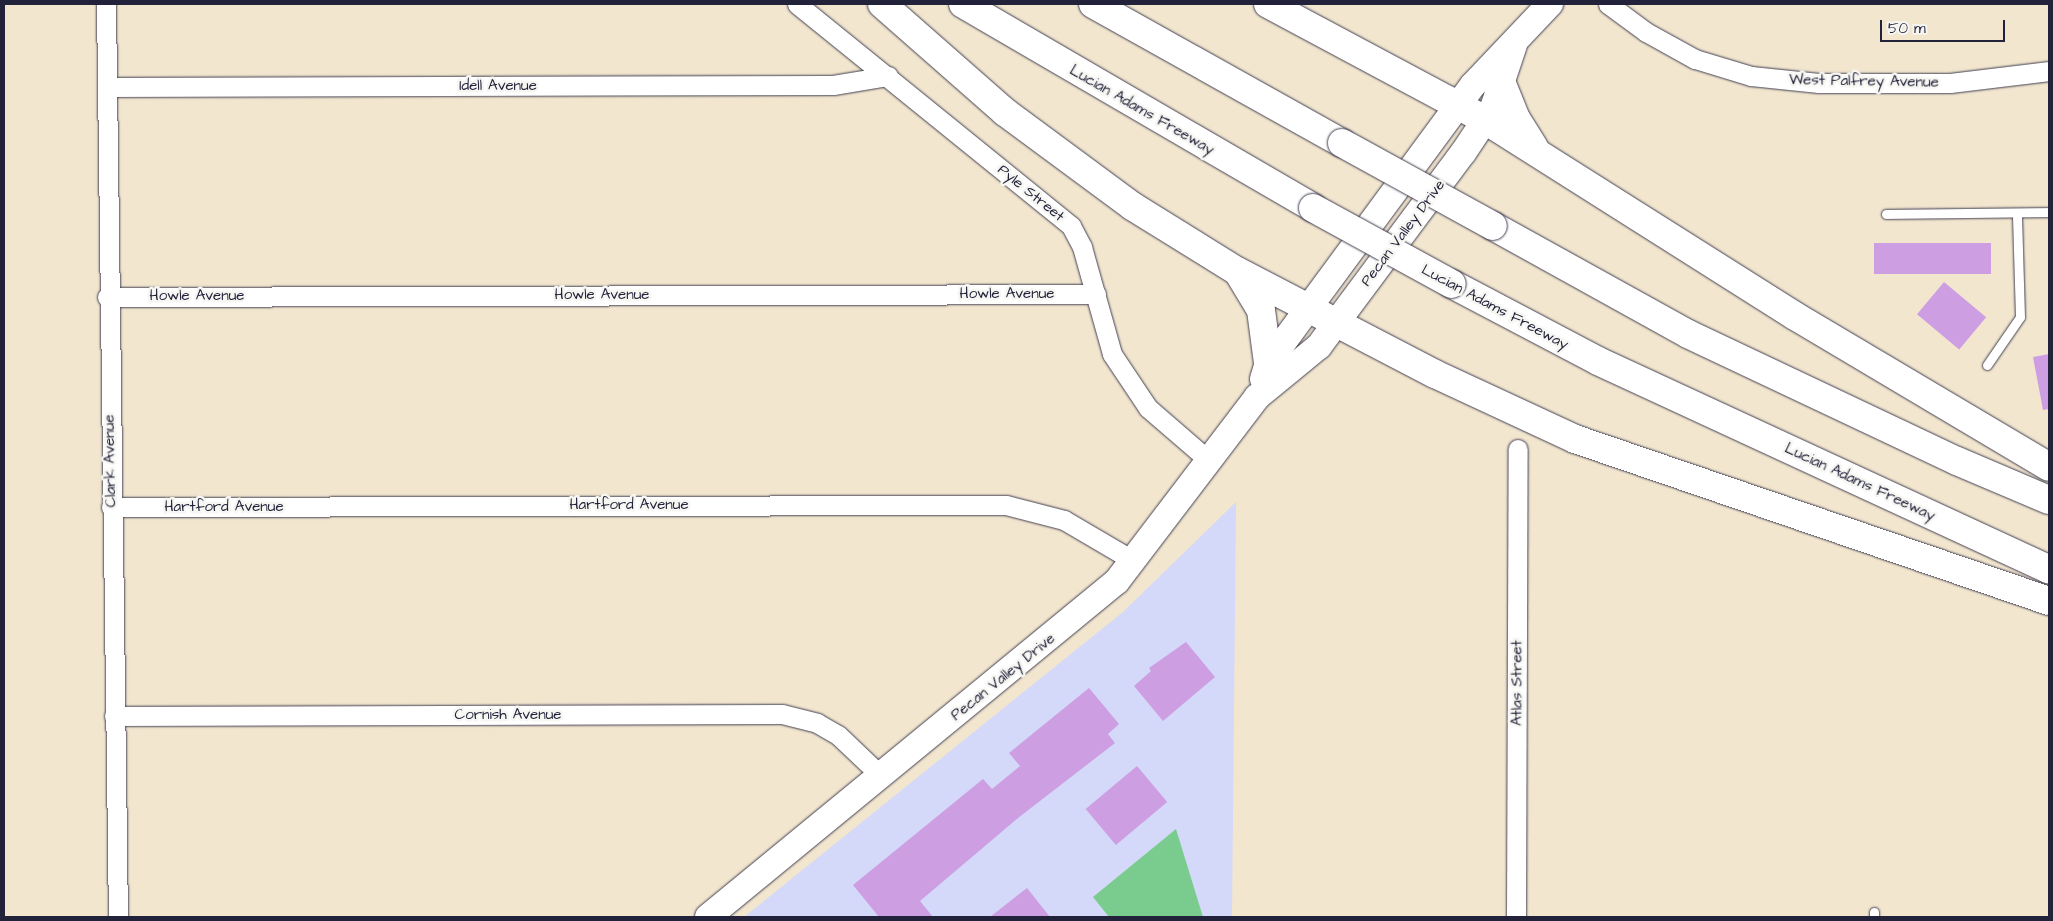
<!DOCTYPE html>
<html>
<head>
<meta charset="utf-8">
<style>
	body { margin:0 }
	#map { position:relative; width:2053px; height:921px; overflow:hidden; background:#f2e6cf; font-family:"Architects Daughter",sans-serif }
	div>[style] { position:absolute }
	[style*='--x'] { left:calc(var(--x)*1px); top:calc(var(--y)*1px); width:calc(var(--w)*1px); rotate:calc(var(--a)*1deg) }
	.built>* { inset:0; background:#d4d8f9 }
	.green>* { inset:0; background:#7acc8e }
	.building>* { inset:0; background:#cd9ee2; transform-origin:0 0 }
	.roads { filter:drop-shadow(0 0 1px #413f51) drop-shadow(0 0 1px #413f51) }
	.lane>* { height:9px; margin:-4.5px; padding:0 4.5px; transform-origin:4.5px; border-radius:4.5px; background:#fff }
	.street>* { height:19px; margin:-9.5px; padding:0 9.5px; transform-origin:9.5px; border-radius:9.5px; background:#fff }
	.secondary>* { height:26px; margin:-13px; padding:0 13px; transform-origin:13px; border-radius:13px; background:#fff }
	.highway>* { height:28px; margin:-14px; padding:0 14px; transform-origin:14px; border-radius:14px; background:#fff }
	.bridges { filter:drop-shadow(0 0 1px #413f51) drop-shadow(0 0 1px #413f51) }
	.highway-bridge>* { height:28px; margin:-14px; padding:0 14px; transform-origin:14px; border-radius:14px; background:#fff }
	span { translate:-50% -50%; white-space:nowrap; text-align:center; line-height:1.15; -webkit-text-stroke:5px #f6f6f2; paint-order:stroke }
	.street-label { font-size:15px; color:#22223b }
	.frame { position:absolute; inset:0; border:5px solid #22223b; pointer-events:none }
	.scale { position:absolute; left:1880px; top:20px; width:125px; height:22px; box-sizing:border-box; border:2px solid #22223b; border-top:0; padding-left:6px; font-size:15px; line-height:18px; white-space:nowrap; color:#22223b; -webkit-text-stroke:4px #f6f6f2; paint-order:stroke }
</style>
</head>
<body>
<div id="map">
	<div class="built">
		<div style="clip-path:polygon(1236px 502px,1232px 917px,744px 917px,1123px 612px)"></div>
	</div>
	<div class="green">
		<div style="clip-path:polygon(1176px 829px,1203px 917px,1109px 917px,1093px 897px)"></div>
	</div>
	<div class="building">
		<div style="left:1991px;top:243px;width:31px;height:117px;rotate:90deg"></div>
		<div style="left:1944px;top:282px;width:55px;height:42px;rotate:40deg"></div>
		<div style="clip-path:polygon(2049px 354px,2049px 409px,2043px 410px,2033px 357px)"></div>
		<div style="clip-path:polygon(1186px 642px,1215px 677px,1163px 721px,1134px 686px,1151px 671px,1149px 668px)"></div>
		<div style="clip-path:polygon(1089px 688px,1119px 724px,1108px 734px,1115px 743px,1018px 818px,920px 901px,933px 917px,879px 917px,853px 885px,983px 779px,992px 789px,1020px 766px,1009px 753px)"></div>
		<div style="left:1137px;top:766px;width:47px;height:67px;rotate:50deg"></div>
		<div style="clip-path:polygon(1027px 888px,1050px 917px,990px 917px)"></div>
	</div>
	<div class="roads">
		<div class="lane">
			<div style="--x:1886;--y:214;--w:163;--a:-0.7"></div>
			<div style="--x:1987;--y:365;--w:58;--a:-55.5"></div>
			<div style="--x:2020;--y:317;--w:104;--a:-91.7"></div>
			<div style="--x:1874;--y:912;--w:5;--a:90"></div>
		</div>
		<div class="street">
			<div style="--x:106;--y:4;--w:913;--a:89.25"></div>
			<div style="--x:797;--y:4;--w:353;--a:39"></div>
			<div style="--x:1071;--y:226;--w:24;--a:62"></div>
			<div style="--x:1082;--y:247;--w:111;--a:74.3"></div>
			<div style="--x:1112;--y:354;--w:65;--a:56.3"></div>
			<div style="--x:1148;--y:408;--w:78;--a:40.8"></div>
			<div style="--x:1608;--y:4;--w:47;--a:36.4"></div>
			<div style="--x:1646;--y:32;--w:56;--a:28.9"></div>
			<div style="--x:1695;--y:59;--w:59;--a:16.9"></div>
			<div style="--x:1751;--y:76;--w:68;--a:5.9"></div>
			<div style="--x:1819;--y:83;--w:131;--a:0"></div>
			<div style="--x:1950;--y:83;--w:100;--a:-6.9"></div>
			<div style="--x:107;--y:87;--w:726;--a:-0.16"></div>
			<div style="--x:833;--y:85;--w:56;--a:-9.3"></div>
			<div style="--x:107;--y:297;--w:989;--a:-0.17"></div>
			<div style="--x:111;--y:507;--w:895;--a:-0.13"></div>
			<div style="--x:1006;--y:505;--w:60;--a:14.5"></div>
			<div style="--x:1064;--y:520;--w:81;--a:30.4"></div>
			<div style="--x:114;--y:716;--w:668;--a:-0.17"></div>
			<div style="--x:782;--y:714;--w:36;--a:14"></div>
			<div style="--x:817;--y:723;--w:24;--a:30"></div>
			<div style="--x:838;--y:735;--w:59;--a:43.6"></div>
			<div style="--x:1516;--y:917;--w:468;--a:-89.8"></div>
		</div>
		<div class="secondary">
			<div style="--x:1263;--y:379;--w:17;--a:-73"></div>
			<div style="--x:1268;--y:363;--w:345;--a:-53.6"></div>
			<div style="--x:1473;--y:85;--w:112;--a:-46.5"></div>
			<div style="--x:708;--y:917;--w:529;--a:-39.4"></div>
			<div style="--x:1117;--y:581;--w:231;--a:-52.7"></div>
			<div style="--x:1257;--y:397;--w:80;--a:-39.4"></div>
			<div style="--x:1319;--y:346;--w:241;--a:-53.3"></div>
			<div style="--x:1463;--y:153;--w:54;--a:-56.3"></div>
			<div style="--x:1493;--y:108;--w:66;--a:-71.6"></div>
		</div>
		<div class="highway">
			<div style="--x:882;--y:4;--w:164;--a:41.3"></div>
			<div style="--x:1005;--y:112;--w:158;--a:36.5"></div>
			<div style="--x:1132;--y:206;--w:123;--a:31.8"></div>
			<div style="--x:1237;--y:271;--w:223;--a:27.5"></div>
			<div style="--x:1435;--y:374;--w:154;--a:24.9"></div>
			<div style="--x:1575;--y:439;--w:501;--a:18.87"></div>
			<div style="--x:963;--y:4;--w:405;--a:30.2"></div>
			<div style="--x:1093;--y:4;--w:285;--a:29.2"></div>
			<div style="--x:1268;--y:4;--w:246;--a:28.1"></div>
			<div style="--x:1485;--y:120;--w:367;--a:32.3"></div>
			<div style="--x:1795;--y:316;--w:295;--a:30.7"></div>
			<div style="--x:1502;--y:84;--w:35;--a:68"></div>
			<div style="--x:1515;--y:117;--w:36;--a:58"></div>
			<div style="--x:1493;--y:226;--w:223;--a:29"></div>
			<div style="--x:1688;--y:334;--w:297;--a:25.3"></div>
			<div style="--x:1957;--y:461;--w:100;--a:23"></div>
			<div style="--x:1238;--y:272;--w:44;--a:58.8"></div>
			<div style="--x:1261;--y:310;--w:53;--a:82.5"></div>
			<div style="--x:1452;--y:284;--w:165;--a:27.8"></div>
			<div style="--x:1598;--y:361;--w:497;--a:24.8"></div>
		</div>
	</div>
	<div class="bridges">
		<div class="highway-bridge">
			<div style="--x:1342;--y:143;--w:172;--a:28.8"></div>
			<div style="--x:1313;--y:208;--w:158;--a:28.7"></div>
		</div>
	</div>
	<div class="street-label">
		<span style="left:1864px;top:81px;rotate:1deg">West Palfrey Avenue</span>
		<span style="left:498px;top:86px">Idell Avenue</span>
		<span style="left:1142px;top:110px;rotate:30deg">Lucian Adams Freeway</span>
		<span style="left:1031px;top:193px;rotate:39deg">Pyle Street</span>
		<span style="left:1403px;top:233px;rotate:-53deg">Pecan Valley Drive</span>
		<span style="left:1007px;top:294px">Howle Avenue</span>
		<span style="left:602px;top:295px">Howle Avenue</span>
		<span style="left:197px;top:296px">Howle Avenue</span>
		<span style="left:1495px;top:307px;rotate:28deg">Lucian Adams Freeway</span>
		<span style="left:110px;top:461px;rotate:-91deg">Clark Avenue</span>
		<span style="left:1860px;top:482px;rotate:25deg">Lucian Adams Freeway</span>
		<span style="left:629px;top:505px">Hartford Avenue</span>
		<span style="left:224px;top:507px">Hartford Avenue</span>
		<span style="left:1003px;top:677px;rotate:-39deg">Pecan Valley Drive</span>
		<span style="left:1517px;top:683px;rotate:-90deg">Atlas Street</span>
		<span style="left:508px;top:715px">Cornish Avenue</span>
	</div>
	<div class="frame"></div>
	<div class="scale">50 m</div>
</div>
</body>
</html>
